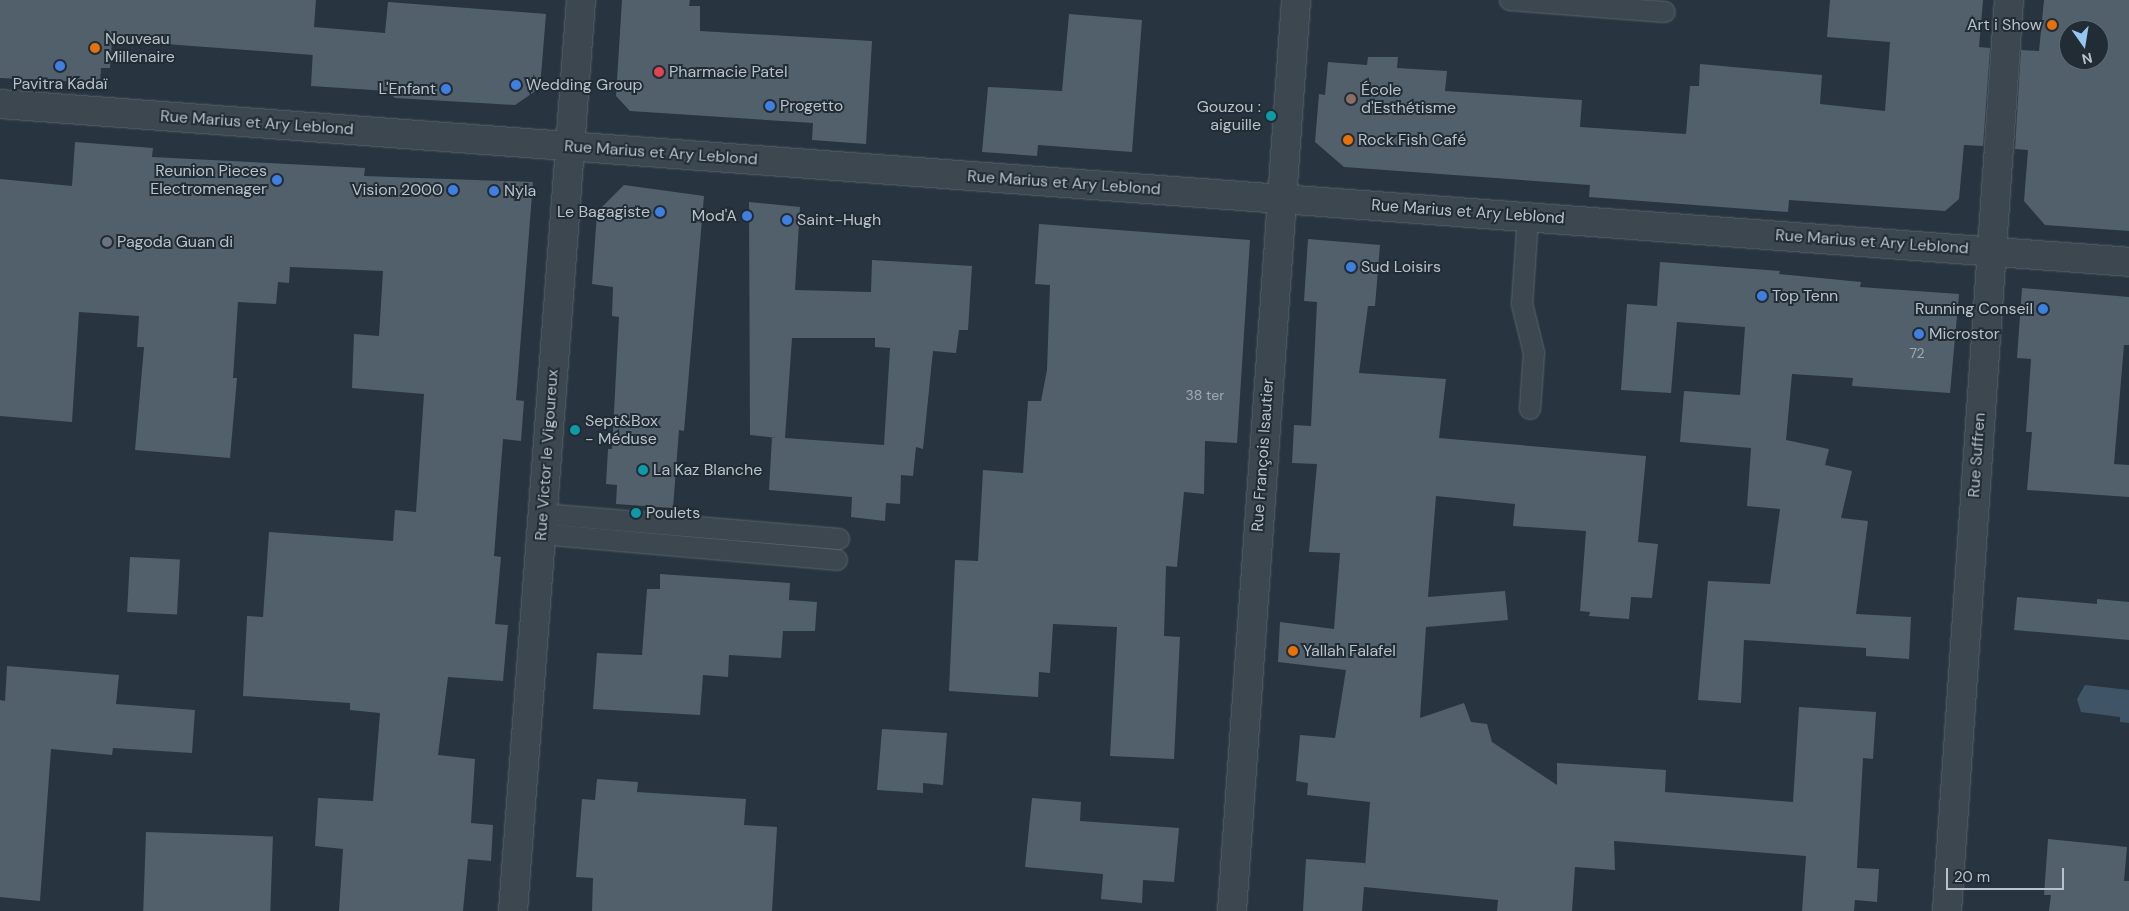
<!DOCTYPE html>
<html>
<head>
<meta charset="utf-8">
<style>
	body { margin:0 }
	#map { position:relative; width:2129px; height:911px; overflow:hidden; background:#283540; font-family:"DM Sans",sans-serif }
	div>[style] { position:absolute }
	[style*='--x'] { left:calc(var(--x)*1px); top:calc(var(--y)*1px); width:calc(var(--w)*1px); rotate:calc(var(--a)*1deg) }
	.water>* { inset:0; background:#3f5567 }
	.building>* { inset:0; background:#51606a; transform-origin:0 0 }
	.roads { filter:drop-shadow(0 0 1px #5a656d) drop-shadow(0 0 1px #5a656d) }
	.service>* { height:20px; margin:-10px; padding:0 10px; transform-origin:10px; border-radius:10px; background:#3c4750 }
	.minor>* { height:28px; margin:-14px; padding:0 14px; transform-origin:14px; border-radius:14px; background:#3c4750 }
	.tertiary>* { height:28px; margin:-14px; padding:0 14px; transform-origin:14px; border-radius:14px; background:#3c4750 }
	.dots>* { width:14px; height:14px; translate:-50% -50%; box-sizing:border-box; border:2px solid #212c35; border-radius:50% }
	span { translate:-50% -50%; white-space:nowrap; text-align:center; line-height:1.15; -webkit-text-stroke:4px #212c35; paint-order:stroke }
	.number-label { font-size:14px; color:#9faab2 }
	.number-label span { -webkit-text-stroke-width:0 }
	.poi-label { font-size:16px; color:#b9c2ca }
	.right { translate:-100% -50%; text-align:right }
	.left { translate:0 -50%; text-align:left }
	.street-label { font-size:16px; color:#b9c2ca }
	.north { position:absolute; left:2059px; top:20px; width:50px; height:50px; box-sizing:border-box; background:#212c35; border:1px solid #5e6871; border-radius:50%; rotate:167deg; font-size:14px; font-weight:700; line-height:20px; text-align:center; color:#b9c2ca }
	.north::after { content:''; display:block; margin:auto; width:18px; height:22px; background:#96c5f1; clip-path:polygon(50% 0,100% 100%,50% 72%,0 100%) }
	.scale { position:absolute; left:1946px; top:868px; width:118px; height:22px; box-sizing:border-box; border:2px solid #b9c2ca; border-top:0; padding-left:6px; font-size:15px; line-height:18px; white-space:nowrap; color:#b9c2ca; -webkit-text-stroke:4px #212c35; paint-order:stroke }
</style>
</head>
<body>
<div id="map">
	<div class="water">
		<div style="clip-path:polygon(2085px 685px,2129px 690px,2129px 723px,2120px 722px,2120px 717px,2081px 712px,2077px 699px)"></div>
	</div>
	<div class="building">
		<div style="clip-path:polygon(0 0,316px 0,314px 27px,385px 33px,388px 2px,546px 14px,540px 88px,515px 105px,395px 98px,388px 91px,311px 86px,313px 49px,313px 55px,112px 40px,110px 68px,101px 68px,100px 83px,0 78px)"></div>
		<div style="clip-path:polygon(622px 0,690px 0,689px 6px,700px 6px,700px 31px,872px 41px,866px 144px,812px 140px,813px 123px,630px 111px,616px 96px)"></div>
		<div style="clip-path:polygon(1830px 0,1983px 0,1979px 47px,1990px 48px,1983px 146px,1964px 145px,1959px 199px,1945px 211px,1789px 200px,1788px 212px,1589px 197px,1590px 185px,1344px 167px,1315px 142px,1319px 94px,1325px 95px,1328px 62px,1367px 65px,1368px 57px,1398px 57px,1397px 68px,1447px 71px,1445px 91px,1582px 100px,1580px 127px,1686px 134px,1690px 86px,1699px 86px,1700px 64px,1822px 75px,1820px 104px,1885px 111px,1890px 42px,1827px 37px)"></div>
		<div style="clip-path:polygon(evenodd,2044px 0,2129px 0,2129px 231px,2045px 225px,2024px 201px,2028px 150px,2015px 149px,2021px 50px,2039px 51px,2044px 0,2069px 30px,2099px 30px,2099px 60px,2069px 60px,2069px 30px)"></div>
		<div style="clip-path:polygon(1069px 14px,1142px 20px,1132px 152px,1038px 145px,1037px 156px,982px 152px,988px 87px,1062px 91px)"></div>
		<div style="clip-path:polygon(75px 142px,153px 148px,152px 157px,365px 168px,364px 176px,533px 182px,516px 400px,524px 401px,521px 441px,503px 439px,494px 556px,501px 557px,495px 624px,508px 625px,503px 681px,448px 677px,438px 755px,475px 759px,471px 823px,493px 825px,491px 861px,468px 859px,463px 911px,339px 911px,343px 849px,315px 846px,318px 798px,373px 801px,380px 713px,350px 710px,350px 703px,243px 696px,247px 616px,263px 617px,269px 532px,393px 541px,395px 510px,416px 512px,424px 394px,352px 388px,354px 334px,379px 336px,383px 271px,290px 267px,289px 283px,278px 282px,276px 304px,238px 302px,233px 378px,237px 378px,230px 458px,135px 450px,144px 347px,137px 347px,139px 316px,79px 312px,72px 422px,0 416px,0 179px,72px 186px)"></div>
		<div style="clip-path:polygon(624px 185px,704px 196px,684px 431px,679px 430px,673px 508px,616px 504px,617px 485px,606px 484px,608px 449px,612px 449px,619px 317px,612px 316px,613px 287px,592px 284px,597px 212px)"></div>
		<div style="clip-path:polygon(evenodd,749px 202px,800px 207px,795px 290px,871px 292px,872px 260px,972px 266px,968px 330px,959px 330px,956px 353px,933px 351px,923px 449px,916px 447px,913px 476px,901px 475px,900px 504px,886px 503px,885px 521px,851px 517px,852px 497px,769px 490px,772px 437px,777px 438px,750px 435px,749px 202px,792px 338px,875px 338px,875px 347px,890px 348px,884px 445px,785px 438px,792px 338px)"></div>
		<div style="clip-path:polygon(1039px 224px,1250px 240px,1237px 443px,1205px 441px,1204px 494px,1184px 492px,1177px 567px,1166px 566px,1164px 636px,1180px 637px,1174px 759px,1110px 756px,1117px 627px,1053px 624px,1050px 673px,1039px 672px,1038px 697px,949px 691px,955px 560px,978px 561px,983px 470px,1023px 473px,1028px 401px,1041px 401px,1047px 370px,1050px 285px,1035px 284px)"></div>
		<div style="clip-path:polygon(1308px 239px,1380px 245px,1375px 306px,1368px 306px,1359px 373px,1446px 379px,1439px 438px,1646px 456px,1638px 542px,1658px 544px,1652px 598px,1631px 597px,1629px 619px,1589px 616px,1590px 612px,1580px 611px,1586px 531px,1513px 526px,1515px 504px,1436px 496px,1428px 597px,1505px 591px,1508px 620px,1426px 627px,1420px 718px,1464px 703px,1471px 722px,1487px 724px,1492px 742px,1557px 785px,1557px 763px,1666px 770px,1665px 792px,1793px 802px,1799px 707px,1876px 712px,1873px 759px,1863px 758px,1857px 868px,1879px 869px,1877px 902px,1855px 900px,1854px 911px,1802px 911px,1806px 856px,1614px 841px,1615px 870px,1575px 867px,1572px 911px,1497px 911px,1498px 900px,1364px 887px,1362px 911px,1303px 911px,1306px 859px,1365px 863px,1365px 867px,1370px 802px,1307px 795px,1308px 783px,1296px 781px,1300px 735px,1335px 738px,1346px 670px,1278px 662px,1280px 622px,1334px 629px,1340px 553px,1309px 552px,1317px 464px,1292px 463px,1294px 425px,1311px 426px,1317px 302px,1304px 301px)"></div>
		<div style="clip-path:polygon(1660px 262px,1780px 271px,1779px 274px,1861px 282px,1860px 287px,1959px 294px,1950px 393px,1852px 386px,1853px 378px,1792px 374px,1786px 440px,1829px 449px,1825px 465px,1852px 471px,1841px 518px,1868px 521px,1856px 614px,1911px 617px,1909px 659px,1866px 656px,1866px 648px,1744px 640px,1741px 703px,1698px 700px,1708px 581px,1770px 584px,1780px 509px,1747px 506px,1751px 448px,1680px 442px,1684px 391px,1740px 395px,1745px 327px,1677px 322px,1671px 393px,1621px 390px,1627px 304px,1657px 306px)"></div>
		<div style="clip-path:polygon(2022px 288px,2129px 297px,2129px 345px,2124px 345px,2114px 464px,2129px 465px,2129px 497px,2027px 490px,2032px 432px,2026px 432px,2031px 359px,2017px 358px)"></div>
		<div style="left:130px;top:557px;width:50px;height:55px;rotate:3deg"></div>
		<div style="clip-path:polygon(660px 574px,790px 583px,789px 600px,817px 602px,815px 631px,783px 631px,781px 658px,729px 655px,728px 677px,703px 675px,700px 715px,593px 709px,597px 653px,642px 655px,647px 589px,660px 589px)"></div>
		<div style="clip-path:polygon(2017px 597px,2097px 604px,2097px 599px,2129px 602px,2129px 640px,2014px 630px)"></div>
		<div style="clip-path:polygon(7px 666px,119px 675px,116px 704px,195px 710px,192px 753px,113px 748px,112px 755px,51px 749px,40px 901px,0 897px,0 700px,5px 701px)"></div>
		<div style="clip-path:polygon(882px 729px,947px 733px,943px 785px,923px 783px,923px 793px,877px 790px)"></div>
		<div style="clip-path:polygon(597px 779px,638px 782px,637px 792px,746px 799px,744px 825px,777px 827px,772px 911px,592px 911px,593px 878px,576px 877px,582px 799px,595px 800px)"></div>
		<div style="clip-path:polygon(1032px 798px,1081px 802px,1080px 821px,1179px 828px,1174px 882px,1143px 880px,1142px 903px,1101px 899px,1103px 874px,1025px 867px)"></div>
		<div style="left:146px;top:832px;width:127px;height:79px;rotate:2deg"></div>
		<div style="clip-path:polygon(2048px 839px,2127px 847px,2124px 881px,2129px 881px,2129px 911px,2049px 911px,2051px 895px,2044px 895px)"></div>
	</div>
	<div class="roads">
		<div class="service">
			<div style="--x:1510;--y:0;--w:155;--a:4.4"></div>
			<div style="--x:1528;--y:217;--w:87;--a:93.9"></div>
			<div style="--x:1522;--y:304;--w:50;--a:76.2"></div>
			<div style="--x:1534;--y:353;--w:56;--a:94.1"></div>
			<div style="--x:542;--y:514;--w:298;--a:4.8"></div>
			<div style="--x:541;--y:534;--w:297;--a:5"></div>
		</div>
		<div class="minor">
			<div style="--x:513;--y:911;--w:914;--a:-85.73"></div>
			<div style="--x:1232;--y:911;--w:913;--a:-85.98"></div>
			<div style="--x:1947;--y:911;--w:913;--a:-86.11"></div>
		</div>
		<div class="tertiary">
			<div style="--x:0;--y:104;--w:2135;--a:4.24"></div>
		</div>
	</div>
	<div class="dots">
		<div style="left:2052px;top:25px;background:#e8710a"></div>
		<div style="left:95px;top:48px;background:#e8710a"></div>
		<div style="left:60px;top:66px;background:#3f7fe0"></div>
		<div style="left:659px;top:72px;background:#e0444e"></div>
		<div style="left:516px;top:85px;background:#3f7fe0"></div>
		<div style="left:446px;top:89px;background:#3f7fe0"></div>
		<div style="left:1351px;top:99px;background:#8d6e63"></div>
		<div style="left:770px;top:106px;background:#3f7fe0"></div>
		<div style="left:1271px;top:116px;background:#0f9aa8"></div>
		<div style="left:1348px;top:140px;background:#e8710a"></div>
		<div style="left:277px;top:180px;background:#3f7fe0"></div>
		<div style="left:453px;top:190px;background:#3f7fe0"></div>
		<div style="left:494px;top:191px;background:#3f7fe0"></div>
		<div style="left:660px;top:212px;background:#3f7fe0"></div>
		<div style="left:747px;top:216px;background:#3f7fe0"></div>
		<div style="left:787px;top:220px;background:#3f7fe0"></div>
		<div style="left:107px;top:242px;background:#6b7280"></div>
		<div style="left:1351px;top:267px;background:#3f7fe0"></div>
		<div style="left:1762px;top:296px;background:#3f7fe0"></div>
		<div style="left:2043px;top:309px;background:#3f7fe0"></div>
		<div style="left:1919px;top:334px;background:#3f7fe0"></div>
		<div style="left:575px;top:430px;background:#0f9aa8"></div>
		<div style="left:643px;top:470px;background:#0f9aa8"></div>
		<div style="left:636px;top:513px;background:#0f9aa8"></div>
		<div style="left:1293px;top:651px;background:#e8710a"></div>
	</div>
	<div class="number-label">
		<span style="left:1917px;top:353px">72</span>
		<span style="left:1205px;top:395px">38 ter</span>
	</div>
	<div class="poi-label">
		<span class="right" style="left:2042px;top:25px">Art i Show</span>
		<span class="left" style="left:105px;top:48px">Nouveau<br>Millenaire</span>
		<span class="left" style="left:669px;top:72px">Pharmacie Patel</span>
		<span style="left:60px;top:84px">Pavitra Kadaï</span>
		<span class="left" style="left:526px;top:85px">Wedding Group</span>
		<span class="right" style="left:436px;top:89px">L'Enfant</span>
		<span class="left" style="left:1361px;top:99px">École<br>d'Esthétisme</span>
		<span class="left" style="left:780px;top:106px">Progetto</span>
		<span class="right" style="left:1261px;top:116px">Gouzou :<br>aiguille</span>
		<span class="left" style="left:1358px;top:140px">Rock Fish Café</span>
		<span class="right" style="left:267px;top:180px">Reunion Pieces<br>Electromenager</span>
		<span class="right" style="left:443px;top:190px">Vision 2000</span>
		<span class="left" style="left:504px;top:191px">Nyla</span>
		<span class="right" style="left:650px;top:212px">Le Bagagiste</span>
		<span class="right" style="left:737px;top:216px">Mod'A</span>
		<span class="left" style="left:797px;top:220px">Saint-Hugh</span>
		<span class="left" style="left:117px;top:242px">Pagoda Guan di</span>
		<span class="left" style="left:1361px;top:267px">Sud Loisirs</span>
		<span class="left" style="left:1772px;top:296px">Top Tenn</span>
		<span class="right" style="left:2033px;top:309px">Running Conseil</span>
		<span class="left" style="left:1929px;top:334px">Microstor</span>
		<span class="left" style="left:585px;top:430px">Sept&amp;Box<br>- Méduse</span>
		<span class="left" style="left:653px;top:470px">La Kaz Blanche</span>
		<span class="left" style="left:646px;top:513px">Poulets</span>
		<span class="left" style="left:1303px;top:651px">Yallah Falafel</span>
	</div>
	<div class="street-label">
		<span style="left:257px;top:123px;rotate:4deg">Rue Marius et Ary Leblond</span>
		<span style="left:661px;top:153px;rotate:4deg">Rue Marius et Ary Leblond</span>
		<span style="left:1064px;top:183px;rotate:4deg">Rue Marius et Ary Leblond</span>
		<span style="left:1468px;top:212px;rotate:4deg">Rue Marius et Ary Leblond</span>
		<span style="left:1872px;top:242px;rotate:4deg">Rue Marius et Ary Leblond</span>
		<span style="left:547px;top:455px;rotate:-86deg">Rue Victor le Vigoureux</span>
		<span style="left:1263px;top:455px;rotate:-86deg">Rue François Isautier</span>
		<span style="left:1977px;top:455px;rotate:-86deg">Rue Suffren</span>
	</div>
	<div class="north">N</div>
	<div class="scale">20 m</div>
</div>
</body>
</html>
